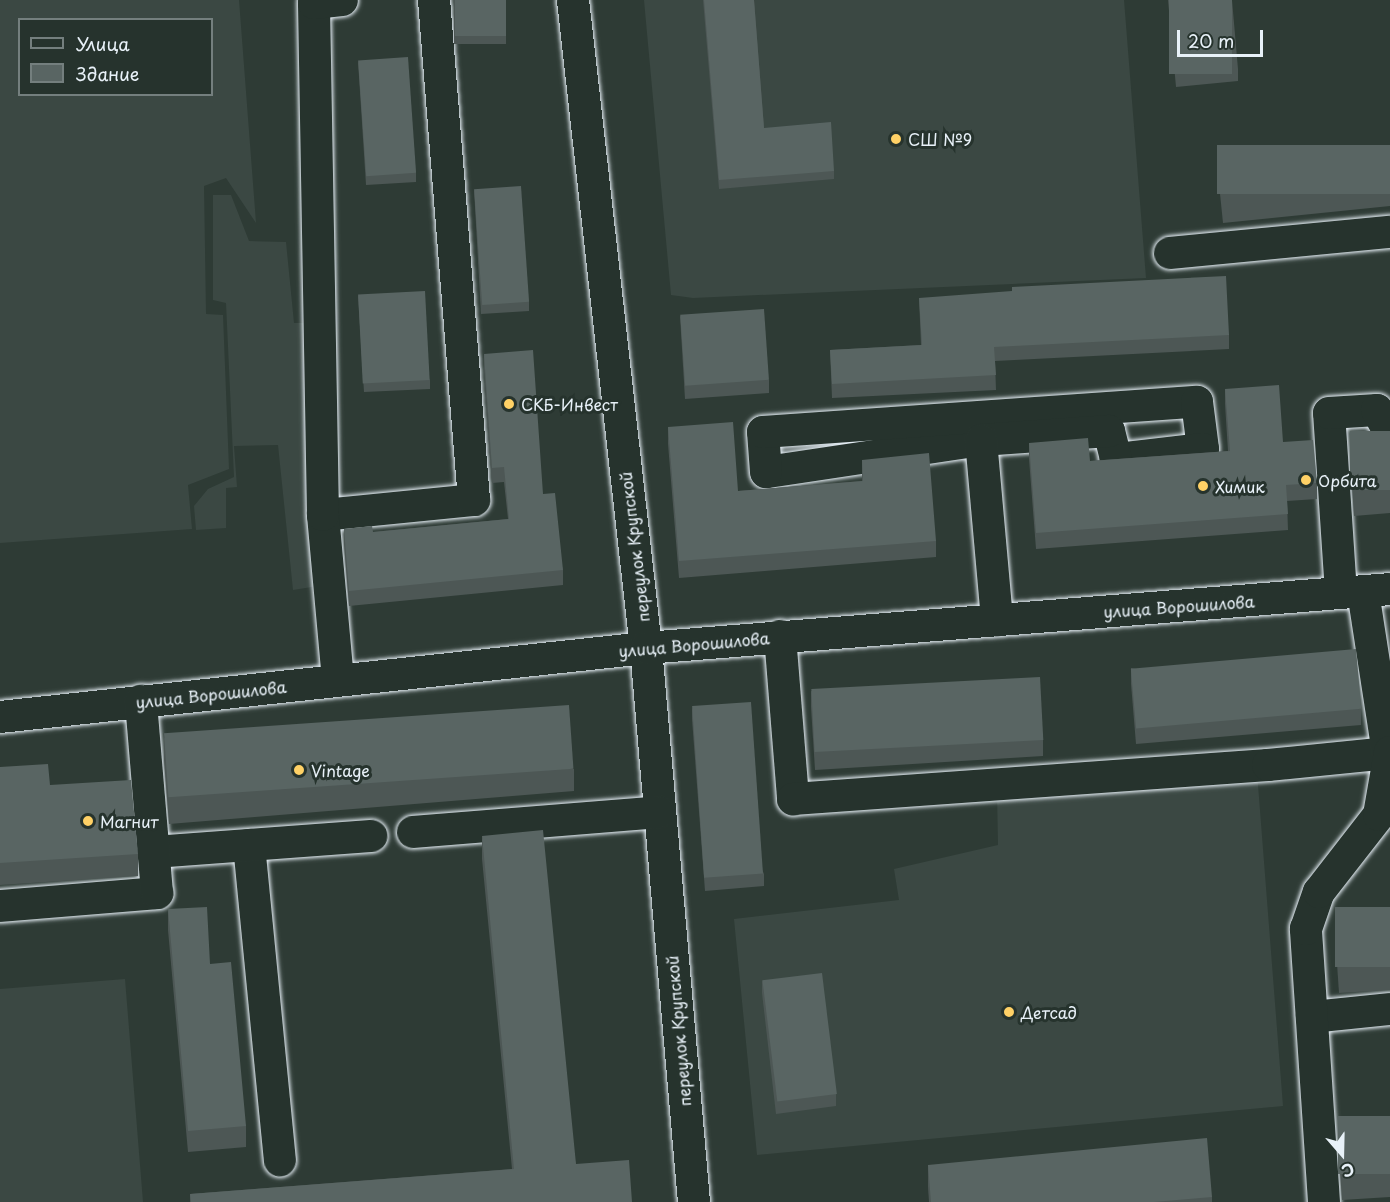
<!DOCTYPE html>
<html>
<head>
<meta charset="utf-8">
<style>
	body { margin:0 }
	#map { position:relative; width:1390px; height:1202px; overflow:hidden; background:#2e3b35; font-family:"Playpen Sans",sans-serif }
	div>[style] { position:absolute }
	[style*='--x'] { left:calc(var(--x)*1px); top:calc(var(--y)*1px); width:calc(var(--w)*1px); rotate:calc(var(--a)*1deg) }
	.built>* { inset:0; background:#3b4843 }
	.roads { filter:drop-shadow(0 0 2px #e8f1f8) drop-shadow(0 0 2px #e8f1f8) }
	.minor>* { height:32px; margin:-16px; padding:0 16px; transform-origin:16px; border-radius:16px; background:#26332d }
	.wall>* { inset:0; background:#4d5755; transform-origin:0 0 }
	.building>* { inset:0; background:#596563; transform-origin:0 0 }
	.dots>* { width:16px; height:16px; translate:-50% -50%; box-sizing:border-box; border:3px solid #26332d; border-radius:50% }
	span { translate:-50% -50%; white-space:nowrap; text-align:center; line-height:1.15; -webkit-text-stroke:6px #26332d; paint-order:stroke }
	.poi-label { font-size:16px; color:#e8f1f8 }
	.left { translate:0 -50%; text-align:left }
	.street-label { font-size:16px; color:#e8f1f8 }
	.legend { position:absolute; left:18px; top:18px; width:195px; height:78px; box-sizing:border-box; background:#26332d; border:2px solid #747f7e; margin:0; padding:8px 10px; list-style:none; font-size:18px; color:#e8f1f8 }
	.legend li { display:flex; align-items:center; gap:12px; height:30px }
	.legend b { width:30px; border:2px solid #747f7e }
	.north { position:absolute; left:1312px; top:1124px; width:60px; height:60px; -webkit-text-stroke:4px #26332d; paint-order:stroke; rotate:160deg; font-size:16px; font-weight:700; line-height:24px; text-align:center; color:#e8f1f8 }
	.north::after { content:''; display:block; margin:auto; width:21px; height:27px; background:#e8f1f8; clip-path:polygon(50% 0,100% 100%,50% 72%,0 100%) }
	.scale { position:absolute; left:1177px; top:30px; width:86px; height:27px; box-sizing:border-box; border:3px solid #e8f1f8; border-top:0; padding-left:8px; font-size:18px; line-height:21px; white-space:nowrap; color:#e8f1f8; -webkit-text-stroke:4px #26332d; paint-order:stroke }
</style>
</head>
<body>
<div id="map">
	<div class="built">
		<div style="clip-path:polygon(evenodd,0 0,239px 0,256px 223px,226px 178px,204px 186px,206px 314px,223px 315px,229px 469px,188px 485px,192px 529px,0 543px,0 0,20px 20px,212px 20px,212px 94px,20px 94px,20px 20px)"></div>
		<div style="clip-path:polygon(644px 0,1124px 0,1146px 278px,693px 298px,671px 295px)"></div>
		<div style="clip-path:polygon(213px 195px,231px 195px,249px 241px,286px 242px,294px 323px,304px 323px,318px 586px,293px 590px,278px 445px,234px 446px,237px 487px,226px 488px,226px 528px,196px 530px,194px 506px,208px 489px,234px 477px,226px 303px,213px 300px)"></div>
		<div style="clip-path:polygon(1257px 772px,1283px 1106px,757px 1155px,734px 919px,899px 900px,894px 869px,998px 845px,997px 792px)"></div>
		<div style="clip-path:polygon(125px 979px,143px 1202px,0 1202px,0 989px)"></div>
	</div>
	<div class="roads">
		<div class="minor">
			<div style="--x:573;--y:0;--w:652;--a:83.57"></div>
			<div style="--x:646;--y:648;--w:556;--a:85.05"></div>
			<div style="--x:1170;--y:253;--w:221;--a:-5.5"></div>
			<div style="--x:981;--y:440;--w:217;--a:171.5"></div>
			<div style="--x:766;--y:472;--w:40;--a:-94.3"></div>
			<div style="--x:763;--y:432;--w:435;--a:-4"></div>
			<div style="--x:1197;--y:402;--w:47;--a:82.7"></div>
			<div style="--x:1203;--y:449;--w:88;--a:173.4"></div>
			<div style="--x:1116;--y:459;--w:29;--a:-104"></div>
			<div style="--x:1109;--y:431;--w:128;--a:176"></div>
			<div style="--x:981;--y:440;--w:181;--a:84.9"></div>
			<div style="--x:323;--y:515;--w:152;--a:-5.7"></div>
			<div style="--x:474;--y:500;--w:502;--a:-94.57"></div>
			<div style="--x:1341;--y:593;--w:180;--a:-93.8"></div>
			<div style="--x:1329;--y:413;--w:48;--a:-3.6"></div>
			<div style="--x:1377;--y:410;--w:26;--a:61"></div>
			<div style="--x:780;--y:636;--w:164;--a:85.4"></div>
			<div style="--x:793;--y:799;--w:476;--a:-4.1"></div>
			<div style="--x:1268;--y:765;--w:121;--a:-5.7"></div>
			<div style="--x:1388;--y:753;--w:163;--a:-98.8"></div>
			<div style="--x:338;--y:680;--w:166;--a:-95.2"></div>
			<div style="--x:323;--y:515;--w:512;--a:-91.01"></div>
			<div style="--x:314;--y:3;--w:28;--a:-6"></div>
			<div style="--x:0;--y:717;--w:650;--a:-6.1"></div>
			<div style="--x:646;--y:648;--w:746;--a:-4.53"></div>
			<div style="--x:413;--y:832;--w:247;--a:-4.6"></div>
			<div style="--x:249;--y:845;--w:317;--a:84.4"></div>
			<div style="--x:153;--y:852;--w:219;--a:-4.2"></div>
			<div style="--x:0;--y:906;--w:158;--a:-4.7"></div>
			<div style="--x:157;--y:893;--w:193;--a:-94.8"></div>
			<div style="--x:1312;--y:1017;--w:78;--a:-5.9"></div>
			<div style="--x:1324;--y:1202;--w:274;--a:-93.8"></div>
			<div style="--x:1306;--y:929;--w:39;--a:-71"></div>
			<div style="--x:1319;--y:892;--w:98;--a:-52.1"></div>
			<div style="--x:1379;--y:815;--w:64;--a:-80.1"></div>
		</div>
	</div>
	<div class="wall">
		<div style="left:454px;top:0;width:52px;height:44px"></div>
		<div style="clip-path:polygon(703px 0,754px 0,764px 128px,834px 171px,834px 179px,719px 189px)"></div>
		<div style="clip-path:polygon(1168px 0,1232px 0,1238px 69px,1238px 81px,1176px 87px)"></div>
		<div style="clip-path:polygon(358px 61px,416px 173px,416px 182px,366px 185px)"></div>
		<div style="clip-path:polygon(1390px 145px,1390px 206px,1223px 223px,1218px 174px,1218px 162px)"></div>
		<div style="clip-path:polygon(474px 189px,529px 302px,529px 311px,481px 314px)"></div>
		<div style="clip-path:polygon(358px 295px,430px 380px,430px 389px,364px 392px)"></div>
		<div style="clip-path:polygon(919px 298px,1229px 335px,1229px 349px,995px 361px,996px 390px,832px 398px,830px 350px,921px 345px)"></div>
		<div style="clip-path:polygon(680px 316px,769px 380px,769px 393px,685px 399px)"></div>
		<div style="clip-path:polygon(484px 354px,543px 494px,563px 570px,563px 585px,349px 606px,344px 544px,344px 529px,373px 532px,508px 519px,504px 482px,492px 483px,484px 369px)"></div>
		<div style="clip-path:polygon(1225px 389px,1283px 442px,1317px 483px,1317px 499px,1287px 501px,1288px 530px,1036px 549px,1029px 459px,1029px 443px,1090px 461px,1228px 451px,1225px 404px)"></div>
		<div style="clip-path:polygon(668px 427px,738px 491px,862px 481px,862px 460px,936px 541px,936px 557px,679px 578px,668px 444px)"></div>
		<div style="clip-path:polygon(1390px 431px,1390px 513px,1354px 516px,1350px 457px,1350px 434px)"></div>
		<div style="clip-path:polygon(1131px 668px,1361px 709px,1361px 725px,1136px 744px,1131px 684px)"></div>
		<div style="clip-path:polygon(811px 691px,1043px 740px,1043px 756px,815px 770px,811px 707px)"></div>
		<div style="clip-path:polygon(692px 707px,764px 874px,764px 886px,705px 891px,692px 719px)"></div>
		<div style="clip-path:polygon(164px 738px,574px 769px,574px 791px,169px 824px,164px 760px)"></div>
		<div style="clip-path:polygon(0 767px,50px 785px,138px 854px,138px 876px,0 885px)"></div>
		<div style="clip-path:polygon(482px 836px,576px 1164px,632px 1202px,190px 1202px,190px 1194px,512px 1169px,482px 859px)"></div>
		<div style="clip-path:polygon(1390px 907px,1390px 990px,1339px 993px,1335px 934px,1335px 911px)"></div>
		<div style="clip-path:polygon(168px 909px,246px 1126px,246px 1147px,188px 1152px,168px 930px)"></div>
		<div style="clip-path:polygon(762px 980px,836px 1094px,836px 1106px,776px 1114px,762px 993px)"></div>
		<div style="clip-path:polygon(1390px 1116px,1390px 1197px,1342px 1200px,1338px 1142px,1338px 1120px)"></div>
		<div style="clip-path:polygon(928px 1165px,1212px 1197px,1212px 1202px,929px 1202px,928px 1187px)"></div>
	</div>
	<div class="building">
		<div style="left:455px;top:0;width:51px;height:36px"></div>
		<div style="clip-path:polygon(704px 0,754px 0,764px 128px,831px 122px,834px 171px,719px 180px)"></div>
		<div style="left:1169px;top:0;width:63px;height:74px"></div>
		<div style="left:408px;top:57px;width:116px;height:50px;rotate:86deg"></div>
		<div style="left:1390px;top:145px;width:49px;height:173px;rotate:90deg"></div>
		<div style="left:521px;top:186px;width:116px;height:47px;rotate:86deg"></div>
		<div style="clip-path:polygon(1226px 276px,1229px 335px,994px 347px,996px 375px,832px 384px,830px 350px,922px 345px,919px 298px,1012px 291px,1012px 287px)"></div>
		<div style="left:425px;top:291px;width:89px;height:67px;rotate:87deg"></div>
		<div style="left:764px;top:309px;width:71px;height:84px;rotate:86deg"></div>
		<div style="clip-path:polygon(533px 350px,543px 494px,555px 493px,563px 570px,349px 591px,344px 529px,372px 526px,373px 532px,509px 519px,504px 467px,492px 468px,484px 354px)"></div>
		<div style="clip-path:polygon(1279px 385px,1283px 442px,1313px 440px,1317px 483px,1286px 485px,1288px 514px,1036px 533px,1029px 443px,1088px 438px,1090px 461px,1230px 451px,1225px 389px)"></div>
		<div style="clip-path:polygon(733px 422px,738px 491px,863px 481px,862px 460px,929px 453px,936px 541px,679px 561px,668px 427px)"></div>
		<div style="left:1390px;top:431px;width:59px;height:40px;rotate:90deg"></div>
		<div style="left:1356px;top:649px;width:60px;height:226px;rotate:85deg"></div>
		<div style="left:1040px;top:677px;width:63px;height:229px;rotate:87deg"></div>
		<div style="left:751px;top:702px;width:172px;height:59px;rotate:86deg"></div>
		<div style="left:569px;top:705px;width:64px;height:406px;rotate:86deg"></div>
		<div style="clip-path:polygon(48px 764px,50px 785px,131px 780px,138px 854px,0 863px,0 767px)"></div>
		<div style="clip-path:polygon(543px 830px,576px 1164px,629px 1160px,632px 1202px,191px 1202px,190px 1194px,514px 1169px,482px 836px)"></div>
		<div style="clip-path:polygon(207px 907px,210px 964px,231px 962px,246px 1126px,188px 1131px,168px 909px)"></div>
		<div style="left:1390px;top:907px;width:60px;height:55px;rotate:90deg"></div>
		<div style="left:822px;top:973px;width:122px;height:60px;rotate:83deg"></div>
		<div style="left:1390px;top:1116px;width:58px;height:52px;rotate:90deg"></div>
		<div style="clip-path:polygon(1207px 1138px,1212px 1197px,1154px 1202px,931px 1202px,928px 1165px)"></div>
	</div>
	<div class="dots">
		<div style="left:896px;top:139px;background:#ffd166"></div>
		<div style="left:509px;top:404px;background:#ffd166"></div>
		<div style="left:1306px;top:480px;background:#ffd166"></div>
		<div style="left:1203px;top:486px;background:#ffd166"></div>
		<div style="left:299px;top:770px;background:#ffd166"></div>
		<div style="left:88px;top:821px;background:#ffd166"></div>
		<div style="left:1009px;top:1012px;background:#ffd166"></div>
	</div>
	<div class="poi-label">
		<span class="left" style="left:908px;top:139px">СШ №9</span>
		<span class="left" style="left:521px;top:404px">СКБ-Инвест</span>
		<span class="left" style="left:1318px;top:480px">Орбита</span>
		<span class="left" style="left:1215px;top:486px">Химик</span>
		<span class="left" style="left:311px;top:770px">Vintage</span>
		<span class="left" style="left:100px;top:821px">Магнит</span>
		<span class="left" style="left:1021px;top:1012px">Детсад</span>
	</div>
	<div class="street-label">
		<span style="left:634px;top:547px;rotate:-97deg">переулок Крупской</span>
		<span style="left:1179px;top:606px;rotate:-4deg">улица Ворошилова</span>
		<span style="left:694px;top:644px;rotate:-5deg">улица Ворошилова</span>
		<span style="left:211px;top:694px;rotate:-6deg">улица Ворошилова</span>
		<span style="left:678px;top:1031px;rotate:-95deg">переулок Крупской</span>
	</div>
	<ul class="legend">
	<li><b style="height:8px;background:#26332d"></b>Улица</li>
	<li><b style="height:16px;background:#596563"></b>Здание</li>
	</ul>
	<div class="north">С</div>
	<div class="scale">20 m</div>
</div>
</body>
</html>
